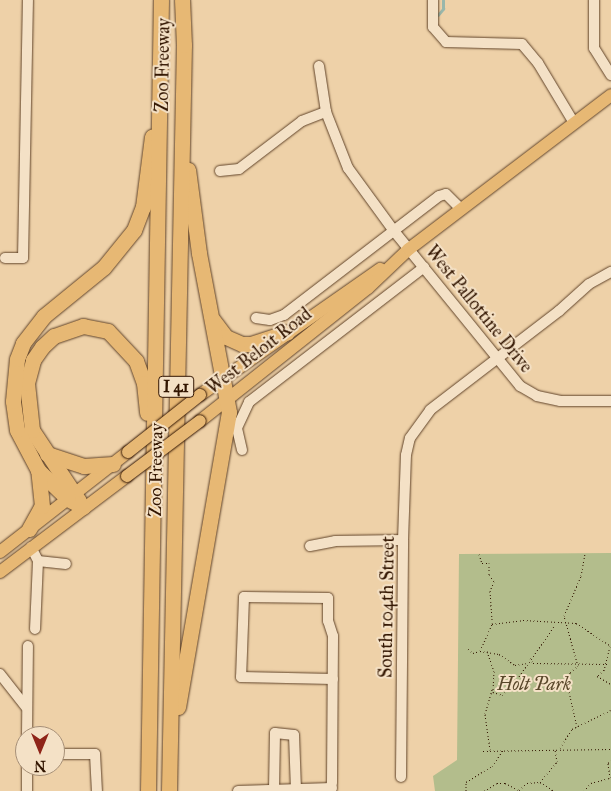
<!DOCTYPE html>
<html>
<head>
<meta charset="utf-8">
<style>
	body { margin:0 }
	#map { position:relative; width:611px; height:791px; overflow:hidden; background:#eed1a8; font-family:"IM FELL Great Primer",serif }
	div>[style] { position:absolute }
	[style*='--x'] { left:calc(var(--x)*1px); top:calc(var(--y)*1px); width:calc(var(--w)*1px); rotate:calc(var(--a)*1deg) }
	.green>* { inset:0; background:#b3bd8c }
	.stream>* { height:2.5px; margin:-1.25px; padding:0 1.25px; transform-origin:1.25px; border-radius:1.25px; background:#99b7ab }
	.path>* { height:1px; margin-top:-0.5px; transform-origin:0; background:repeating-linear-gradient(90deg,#321500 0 1px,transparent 0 3.5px) }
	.roads { filter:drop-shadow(0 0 1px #61442a) drop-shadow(0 0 1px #61442a) }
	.minor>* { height:10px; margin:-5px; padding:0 5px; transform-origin:5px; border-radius:5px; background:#f4e1c6 }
	.major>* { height:12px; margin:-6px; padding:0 6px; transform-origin:6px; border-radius:6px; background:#e7b874 }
	.highway>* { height:15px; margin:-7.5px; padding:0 7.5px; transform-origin:7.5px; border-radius:7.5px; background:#e7b874 }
	.bridges { filter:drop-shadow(0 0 1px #321500) drop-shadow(0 0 1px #321500) }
	.major-bridge>* { height:12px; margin:-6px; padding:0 6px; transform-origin:6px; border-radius:6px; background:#e7b874 }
	span { translate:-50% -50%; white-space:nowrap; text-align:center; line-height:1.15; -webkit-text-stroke:4px #f4e1c6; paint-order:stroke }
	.shield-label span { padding:1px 4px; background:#f4e1c6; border:1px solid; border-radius:4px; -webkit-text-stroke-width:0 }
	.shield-label { font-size:16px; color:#321500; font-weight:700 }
	.street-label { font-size:18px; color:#321500 }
	.park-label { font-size:18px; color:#59472a; font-style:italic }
	.north { position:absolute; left:15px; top:726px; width:50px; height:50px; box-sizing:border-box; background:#f4e1c6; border:1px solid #a68f77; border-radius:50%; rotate:180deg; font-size:14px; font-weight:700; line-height:20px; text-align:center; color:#321500 }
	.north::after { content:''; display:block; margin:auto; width:18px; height:22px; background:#8f2418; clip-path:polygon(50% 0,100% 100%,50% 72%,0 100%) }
</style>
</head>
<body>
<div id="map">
	<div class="green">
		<div style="clip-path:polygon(611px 553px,611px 791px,435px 791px,433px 776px,457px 760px,459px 554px)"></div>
	</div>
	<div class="stream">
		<div style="--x:438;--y:15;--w:8;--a:-50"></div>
		<div style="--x:443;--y:9;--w:8;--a:-90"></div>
	</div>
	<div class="path">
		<div style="--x:479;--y:554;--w:9;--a:72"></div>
		<div style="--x:482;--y:563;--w:7;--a:0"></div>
		<div style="--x:489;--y:563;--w:12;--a:90"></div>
		<div style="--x:489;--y:575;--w:8;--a:50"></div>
		<div style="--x:494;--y:581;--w:11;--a:112"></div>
		<div style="--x:490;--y:591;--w:32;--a:86"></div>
		<div style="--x:610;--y:646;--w:25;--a:104"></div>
		<div style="--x:604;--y:670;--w:9;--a:139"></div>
		<div style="--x:597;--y:676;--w:16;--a:30"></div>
		<div style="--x:468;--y:649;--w:6;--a:39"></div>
		<div style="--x:473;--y:653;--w:7;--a:-16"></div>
		<div style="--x:480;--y:651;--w:30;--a:-66"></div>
		<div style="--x:492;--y:624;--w:31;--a:-7"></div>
		<div style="--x:523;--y:620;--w:53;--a:3.2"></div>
		<div style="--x:576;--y:623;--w:42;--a:33.3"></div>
		<div style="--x:480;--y:651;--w:19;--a:9"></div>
		<div style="--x:499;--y:654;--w:19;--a:35"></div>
		<div style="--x:515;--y:665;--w:12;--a:-9"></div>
		<div style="--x:487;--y:651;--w:21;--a:71"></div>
		<div style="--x:494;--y:671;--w:21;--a:93"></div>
		<div style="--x:493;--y:692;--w:9;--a:18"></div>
		<div style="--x:502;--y:695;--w:15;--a:-42"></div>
		<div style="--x:513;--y:685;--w:73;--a:-55"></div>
		<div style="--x:530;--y:658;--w:6;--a:59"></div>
		<div style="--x:533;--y:663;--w:74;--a:0.8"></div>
		<div style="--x:577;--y:727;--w:41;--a:-102.7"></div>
		<div style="--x:568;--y:687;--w:15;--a:-82"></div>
		<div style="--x:570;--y:672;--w:10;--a:-37"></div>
		<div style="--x:578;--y:666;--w:52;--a:-105.6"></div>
		<div style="--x:564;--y:616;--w:43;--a:-67"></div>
		<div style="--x:581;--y:576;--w:23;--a:-80"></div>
		<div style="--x:560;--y:748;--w:22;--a:-58"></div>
		<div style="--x:572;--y:729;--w:43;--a:-26"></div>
		<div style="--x:490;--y:750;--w:36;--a:-98"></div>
		<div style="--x:485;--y:714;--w:26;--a:-74"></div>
		<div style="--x:483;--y:751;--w:128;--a:-0.9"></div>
		<div style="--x:540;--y:782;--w:17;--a:33"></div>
		<div style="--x:466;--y:791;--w:9;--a:-90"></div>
		<div style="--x:466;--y:782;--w:31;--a:-32"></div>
		<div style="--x:492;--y:766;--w:19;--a:-55"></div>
		<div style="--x:484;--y:791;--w:15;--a:-32"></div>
		<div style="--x:497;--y:783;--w:8;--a:0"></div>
		<div style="--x:505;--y:783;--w:16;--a:27"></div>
		<div style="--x:519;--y:790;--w:11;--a:-41"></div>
		<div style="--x:527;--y:783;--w:13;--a:-4"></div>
		<div style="--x:540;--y:782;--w:26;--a:-50"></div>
		<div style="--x:557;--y:762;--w:12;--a:-99"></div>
		<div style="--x:570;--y:791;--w:5;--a:0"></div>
		<div style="--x:584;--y:791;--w:11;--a:-49"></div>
		<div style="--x:591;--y:783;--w:20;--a:-15"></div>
		<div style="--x:610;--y:778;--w:15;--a:-98"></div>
		<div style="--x:608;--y:763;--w:4;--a:-34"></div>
	</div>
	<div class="roads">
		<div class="minor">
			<div style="--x:433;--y:0;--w:27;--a:90"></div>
			<div style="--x:433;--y:27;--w:20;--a:49"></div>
			<div style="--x:446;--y:42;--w:76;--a:1.5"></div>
			<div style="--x:522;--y:44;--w:25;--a:50"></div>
			<div style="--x:538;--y:63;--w:70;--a:59"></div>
			<div style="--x:594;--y:0;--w:48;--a:90"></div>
			<div style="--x:594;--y:48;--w:32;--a:58"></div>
			<div style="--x:319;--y:66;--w:47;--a:81.3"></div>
			<div style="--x:326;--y:112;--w:60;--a:68.6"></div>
			<div style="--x:348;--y:168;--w:78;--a:53.9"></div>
			<div style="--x:394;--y:231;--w:200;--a:50.9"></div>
			<div style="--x:520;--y:386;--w:20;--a:30"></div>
			<div style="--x:537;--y:396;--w:24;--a:12"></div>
			<div style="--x:560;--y:401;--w:51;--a:0"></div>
			<div style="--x:220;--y:171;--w:19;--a:-6"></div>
			<div style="--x:239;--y:169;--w:79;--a:-37.3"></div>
			<div style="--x:302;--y:121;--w:26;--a:-21"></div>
			<div style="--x:5;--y:258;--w:18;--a:0"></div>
			<div style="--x:23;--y:258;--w:258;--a:-88.9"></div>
			<div style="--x:256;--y:318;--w:14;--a:8"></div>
			<div style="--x:270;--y:320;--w:15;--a:-20"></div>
			<div style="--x:284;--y:315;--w:195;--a:-37.5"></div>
			<div style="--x:439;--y:196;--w:7;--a:-16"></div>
			<div style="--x:446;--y:194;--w:21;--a:45"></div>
			<div style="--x:242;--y:450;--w:23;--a:-103"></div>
			<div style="--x:237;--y:428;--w:29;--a:-65"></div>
			<div style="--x:249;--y:402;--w:221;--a:-37.6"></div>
			<div style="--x:310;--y:546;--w:25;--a:-11"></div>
			<div style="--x:335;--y:541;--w:68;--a:-0.8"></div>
			<div style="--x:31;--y:547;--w:16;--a:63"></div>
			<div style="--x:38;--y:561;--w:68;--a:92.5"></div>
			<div style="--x:38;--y:561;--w:28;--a:6"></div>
			<div style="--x:0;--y:674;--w:42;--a:51.8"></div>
			<div style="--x:27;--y:736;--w:90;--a:-89.4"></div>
			<div style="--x:55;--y:754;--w:40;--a:0"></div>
			<div style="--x:95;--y:754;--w:37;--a:87"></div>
			<div style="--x:401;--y:777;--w:237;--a:-89.5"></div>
			<div style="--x:403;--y:540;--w:85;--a:-88"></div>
			<div style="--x:406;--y:455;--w:17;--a:-77"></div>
			<div style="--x:410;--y:438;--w:34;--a:-54"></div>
			<div style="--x:430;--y:410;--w:163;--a:-37.5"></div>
			<div style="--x:559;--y:311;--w:40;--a:-42"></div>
			<div style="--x:589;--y:284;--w:25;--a:-29"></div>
			<div style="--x:274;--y:790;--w:57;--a:-89"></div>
			<div style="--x:275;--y:733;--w:19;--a:6"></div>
			<div style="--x:294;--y:735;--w:54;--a:87.9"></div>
			<div style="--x:27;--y:791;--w:25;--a:-90"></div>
			<div style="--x:238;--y:791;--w:94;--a:-1.8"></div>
			<div style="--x:331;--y:791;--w:9;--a:-84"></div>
			<div style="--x:332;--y:782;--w:146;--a:-89.6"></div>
			<div style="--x:333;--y:636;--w:16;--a:-108"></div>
			<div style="--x:328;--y:621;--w:23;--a:-90"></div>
			<div style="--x:328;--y:598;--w:84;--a:-179.3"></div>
			<div style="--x:244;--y:597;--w:80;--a:92.1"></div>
			<div style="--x:241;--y:677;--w:92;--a:1.2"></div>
		</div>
		<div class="major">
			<div style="--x:200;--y:395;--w:220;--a:-35"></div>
			<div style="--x:200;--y:421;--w:214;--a:-38.4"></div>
			<div style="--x:368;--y:288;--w:57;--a:-43.6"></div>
			<div style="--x:409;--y:249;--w:254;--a:-37.3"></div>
			<div style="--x:0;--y:552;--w:162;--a:-38"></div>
			<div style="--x:0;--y:572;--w:159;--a:-37.1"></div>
		</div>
		<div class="highway">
			<div style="--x:213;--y:320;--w:21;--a:53"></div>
			<div style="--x:226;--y:337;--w:17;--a:24"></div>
			<div style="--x:242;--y:344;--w:9;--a:0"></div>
			<div style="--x:251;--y:344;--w:38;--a:-18"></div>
			<div style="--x:47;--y:454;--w:39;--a:18"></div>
			<div style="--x:84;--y:466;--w:29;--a:-4"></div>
			<div style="--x:79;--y:501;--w:85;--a:-123.5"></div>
			<div style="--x:32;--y:430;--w:47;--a:-96.1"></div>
			<div style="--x:27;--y:383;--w:24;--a:-75"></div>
			<div style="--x:33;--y:360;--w:16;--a:-55"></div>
			<div style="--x:42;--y:347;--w:16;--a:-43"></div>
			<div style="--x:54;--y:336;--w:31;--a:-19"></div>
			<div style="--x:83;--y:326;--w:25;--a:11"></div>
			<div style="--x:108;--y:331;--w:41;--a:47"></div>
			<div style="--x:136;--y:361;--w:23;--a:70"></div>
			<div style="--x:144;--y:383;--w:30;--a:84"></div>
			<div style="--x:83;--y:507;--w:17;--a:-152"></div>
			<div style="--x:68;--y:499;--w:42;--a:-136"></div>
			<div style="--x:38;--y:470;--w:45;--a:-117.7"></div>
			<div style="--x:17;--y:430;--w:29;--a:-98"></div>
			<div style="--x:13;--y:401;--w:42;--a:-84.6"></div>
			<div style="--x:17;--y:359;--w:17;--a:-69"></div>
			<div style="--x:23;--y:343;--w:34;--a:-52"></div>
			<div style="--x:44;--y:316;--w:77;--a:-39.2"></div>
			<div style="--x:104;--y:267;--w:48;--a:-51"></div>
			<div style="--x:134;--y:230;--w:25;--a:-69"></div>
			<div style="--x:143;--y:207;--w:71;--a:-82.7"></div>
			<div style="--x:29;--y:529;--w:26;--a:-61"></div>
			<div style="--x:42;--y:506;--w:36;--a:-96"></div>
			<div style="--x:178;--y:707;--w:299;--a:-80.2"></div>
			<div style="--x:229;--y:412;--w:162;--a:-100.7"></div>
			<div style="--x:199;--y:253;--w:84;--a:-97.5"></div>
			<div style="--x:148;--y:791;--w:791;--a:-89.06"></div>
			<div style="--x:169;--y:791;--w:746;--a:-88.85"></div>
			<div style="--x:184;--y:45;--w:45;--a:-92.5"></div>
		</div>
	</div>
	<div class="bridges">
		<div class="major-bridge">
			<div style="--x:128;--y:452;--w:92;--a:-38.4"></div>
			<div style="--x:127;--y:476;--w:91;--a:-37"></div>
		</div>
	</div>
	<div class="shield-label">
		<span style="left:176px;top:387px">I 41</span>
	</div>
	<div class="street-label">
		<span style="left:163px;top:65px;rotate:-89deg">Zoo Freeway</span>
		<span style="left:479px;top:309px;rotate:51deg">West Pallottine Drive</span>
		<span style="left:259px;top:351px;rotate:-38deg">West Beloit Road</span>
		<span style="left:156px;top:470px;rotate:-89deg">Zoo Freeway</span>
		<span style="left:387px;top:607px;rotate:-89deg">South 104th Street</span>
	</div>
	<div class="park-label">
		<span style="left:534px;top:684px">Holt Park</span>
	</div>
	<div class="north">N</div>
</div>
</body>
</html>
